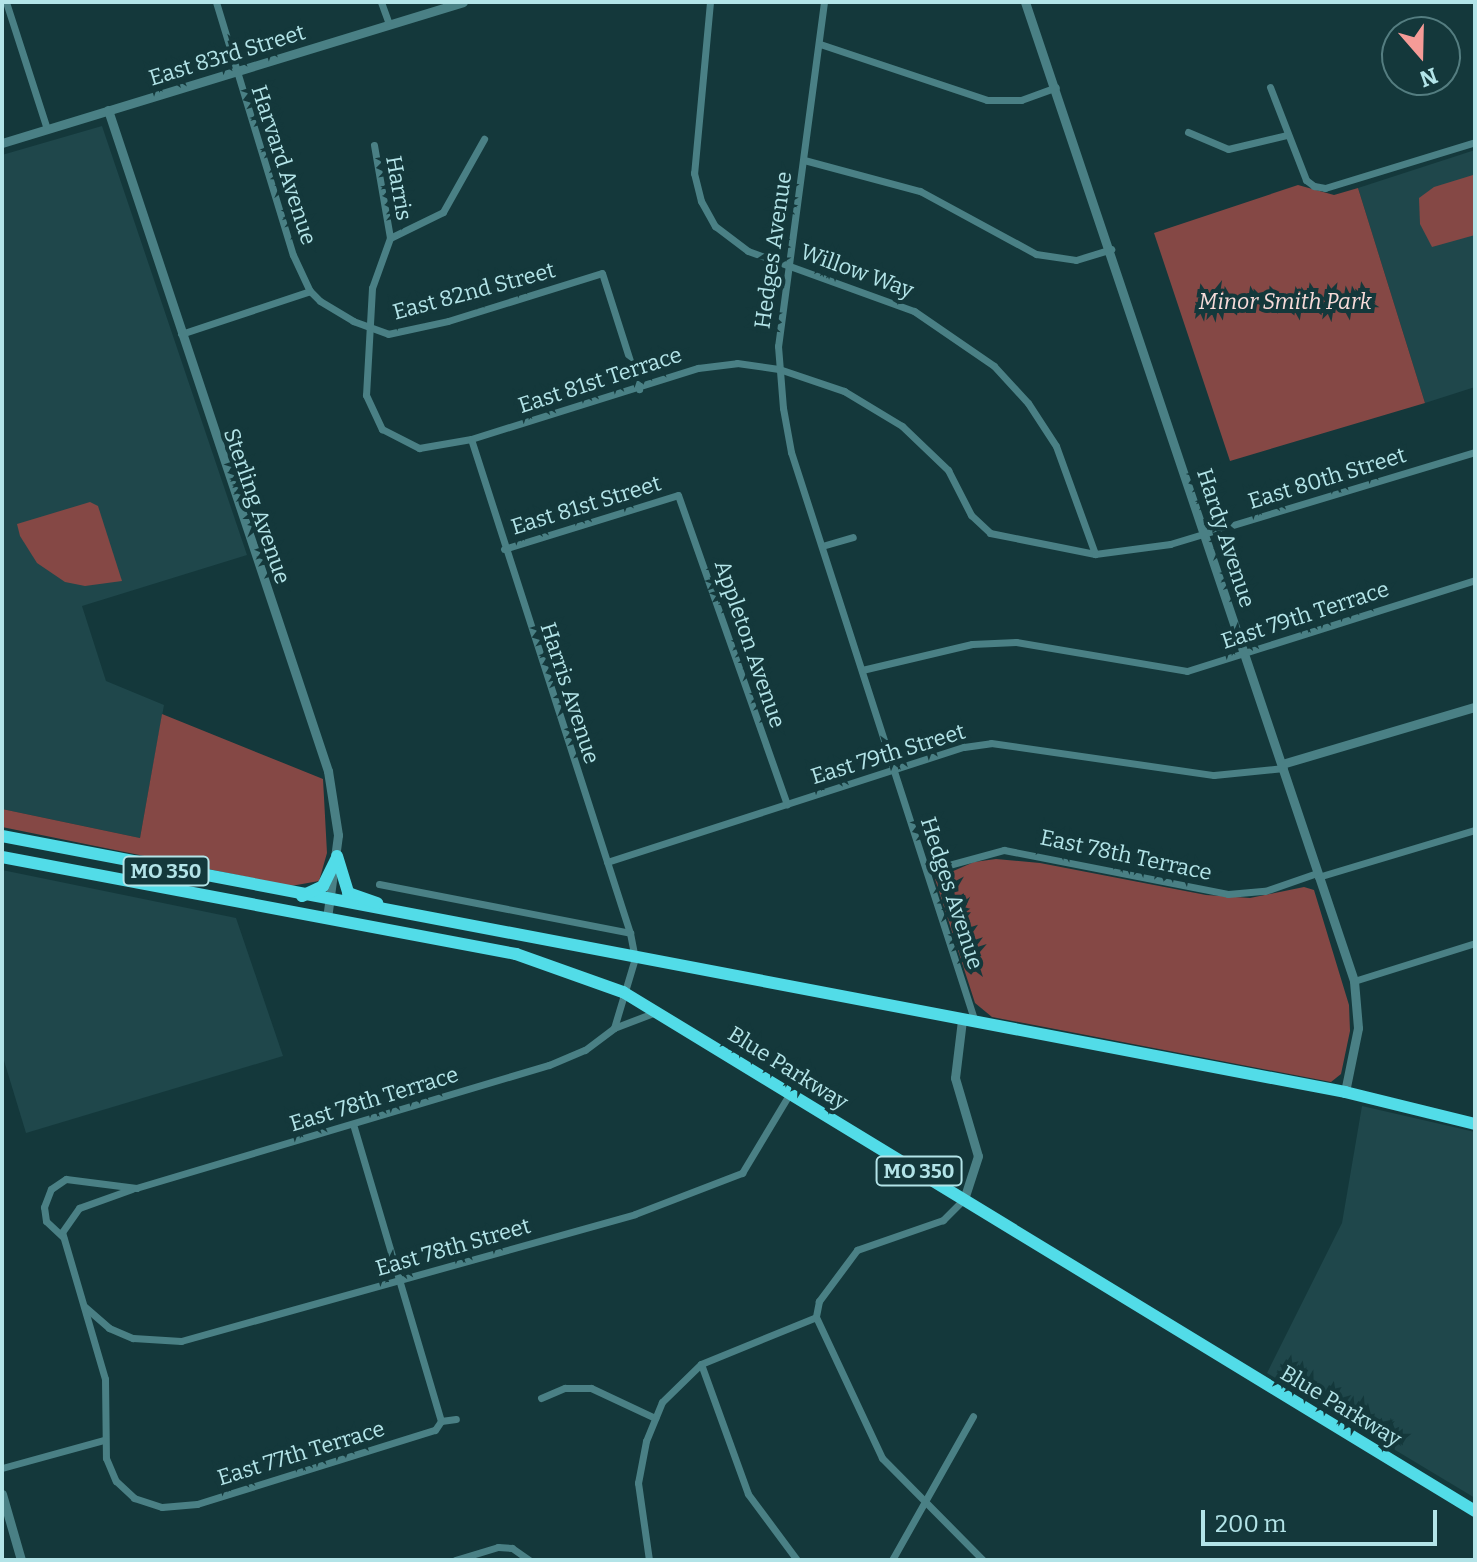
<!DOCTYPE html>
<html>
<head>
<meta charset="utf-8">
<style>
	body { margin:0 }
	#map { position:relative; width:1477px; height:1562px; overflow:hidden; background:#14383b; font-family:Bitter,serif }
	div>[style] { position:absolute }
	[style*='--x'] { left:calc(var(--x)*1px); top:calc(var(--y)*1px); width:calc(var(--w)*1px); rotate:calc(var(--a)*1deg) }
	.built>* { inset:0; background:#1f474b }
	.green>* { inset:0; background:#854845 }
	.minor>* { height:7px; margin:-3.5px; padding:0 3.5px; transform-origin:3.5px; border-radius:3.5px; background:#4a8085 }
	.tertiary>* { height:9px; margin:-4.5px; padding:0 4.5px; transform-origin:4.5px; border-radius:4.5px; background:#4a8085 }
	.trunk>* { height:12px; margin:-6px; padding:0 6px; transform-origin:6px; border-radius:6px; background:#52dce8 }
	span { translate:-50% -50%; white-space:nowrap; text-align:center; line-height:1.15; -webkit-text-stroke:8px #14383b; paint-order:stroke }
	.shield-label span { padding:2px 6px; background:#14383b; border:2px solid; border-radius:6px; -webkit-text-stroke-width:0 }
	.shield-label { font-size:20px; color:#b3e4e8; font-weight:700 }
	.street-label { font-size:22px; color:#b3e4e8 }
	.park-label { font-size:22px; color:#f7dbd9; font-style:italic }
	.frame { position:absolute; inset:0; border:4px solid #b3e4e8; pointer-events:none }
	.north { position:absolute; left:1381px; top:16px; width:80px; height:80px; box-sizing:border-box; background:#14383b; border:2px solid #547d80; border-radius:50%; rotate:160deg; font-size:22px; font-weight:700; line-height:32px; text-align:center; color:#b3e4e8 }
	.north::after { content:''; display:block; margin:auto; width:28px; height:36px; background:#f59b97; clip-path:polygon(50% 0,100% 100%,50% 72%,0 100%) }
	.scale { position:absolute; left:1201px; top:1510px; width:236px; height:36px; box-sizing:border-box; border:4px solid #b3e4e8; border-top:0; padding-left:10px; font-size:24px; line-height:28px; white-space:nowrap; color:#b3e4e8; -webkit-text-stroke:6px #14383b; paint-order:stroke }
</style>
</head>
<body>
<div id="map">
	<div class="built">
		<div style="clip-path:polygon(102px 126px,247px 555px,82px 606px,106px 681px,164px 705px,140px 838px,2px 809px,2px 155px)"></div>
		<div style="clip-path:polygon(1475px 150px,1475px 387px,1425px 403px,1358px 188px)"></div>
		<div style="clip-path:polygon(2px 870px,236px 918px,283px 1056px,26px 1133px,2px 1054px)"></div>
		<div style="clip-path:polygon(1362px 1106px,1475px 1132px,1475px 1498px,1267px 1373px,1342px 1223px)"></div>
	</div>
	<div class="green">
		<div style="clip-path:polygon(1473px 175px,1475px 235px,1432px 247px,1420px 224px,1419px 198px,1434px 187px)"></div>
		<div style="clip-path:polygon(1298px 185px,1334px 195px,1358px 188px,1425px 403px,1230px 461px,1154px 233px)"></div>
		<div style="clip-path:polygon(90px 502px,98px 506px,122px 581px,85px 586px,65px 582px,37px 563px,20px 536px,17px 524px)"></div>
		<div style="clip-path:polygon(162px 714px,323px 779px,327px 853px,319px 881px,291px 886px,2px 827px,2px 809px,140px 838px)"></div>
		<div style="clip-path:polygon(996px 859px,1040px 863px,1206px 895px,1250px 898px,1304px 887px,1314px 890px,1349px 1005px,1350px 1031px,1341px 1074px,1331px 1082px,992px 1017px,975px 1003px,935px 879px,974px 862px)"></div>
	</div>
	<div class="minor">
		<div style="--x:6;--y:2;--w:133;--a:72.1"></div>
		<div style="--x:216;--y:2;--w:264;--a:73.1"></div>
		<div style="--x:293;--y:255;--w:40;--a:65"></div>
		<div style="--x:310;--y:291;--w:14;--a:45"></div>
		<div style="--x:320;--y:301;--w:39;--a:31"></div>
		<div style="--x:353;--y:321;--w:37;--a:20"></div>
		<div style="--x:388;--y:334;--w:61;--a:-12.2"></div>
		<div style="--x:448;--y:321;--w:161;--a:-17.3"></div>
		<div style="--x:602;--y:273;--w:122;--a:72.3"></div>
		<div style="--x:381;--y:2;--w:23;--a:70"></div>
		<div style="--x:710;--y:2;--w:172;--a:95.3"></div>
		<div style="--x:694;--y:173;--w:29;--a:76"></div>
		<div style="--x:701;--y:201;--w:29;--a:61"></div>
		<div style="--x:715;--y:226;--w:41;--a:37.1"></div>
		<div style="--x:748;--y:251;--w:177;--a:19.9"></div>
		<div style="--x:914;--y:311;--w:97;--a:34.5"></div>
		<div style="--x:994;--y:366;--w:50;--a:47.4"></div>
		<div style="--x:1028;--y:403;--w:51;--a:56.9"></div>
		<div style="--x:1056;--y:446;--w:115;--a:70.1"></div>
		<div style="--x:824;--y:2;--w:347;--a:97.6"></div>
		<div style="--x:778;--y:346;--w:62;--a:85.4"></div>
		<div style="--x:783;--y:408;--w:45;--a:79.7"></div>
		<div style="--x:791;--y:452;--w:599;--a:72.11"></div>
		<div style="--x:820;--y:44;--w:176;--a:18.5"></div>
		<div style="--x:987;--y:100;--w:34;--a:0"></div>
		<div style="--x:1021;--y:100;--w:37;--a:-20"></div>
		<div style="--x:1270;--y:87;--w:100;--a:68.8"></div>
		<div style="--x:1306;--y:180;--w:10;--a:37"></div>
		<div style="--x:1314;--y:186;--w:11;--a:10"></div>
		<div style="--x:1325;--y:188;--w:157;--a:-17"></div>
		<div style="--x:1188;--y:132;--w:43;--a:23"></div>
		<div style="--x:1228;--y:149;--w:61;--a:-13.3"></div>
		<div style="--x:374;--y:145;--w:94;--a:80.2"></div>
		<div style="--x:390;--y:238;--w:53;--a:109.8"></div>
		<div style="--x:372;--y:288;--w:107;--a:93.2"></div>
		<div style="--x:366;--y:395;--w:38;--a:65"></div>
		<div style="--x:382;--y:429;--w:42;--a:27.2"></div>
		<div style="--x:419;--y:448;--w:53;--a:-9.8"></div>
		<div style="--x:471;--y:439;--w:238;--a:-17.4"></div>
		<div style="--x:698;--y:368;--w:39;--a:-7"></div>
		<div style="--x:737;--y:363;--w:42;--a:8.1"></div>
		<div style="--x:779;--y:369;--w:69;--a:18.7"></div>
		<div style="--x:844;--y:391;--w:68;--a:31.1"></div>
		<div style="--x:902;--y:426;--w:64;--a:43.7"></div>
		<div style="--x:948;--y:470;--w:51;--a:62.9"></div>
		<div style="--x:971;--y:515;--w:26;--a:43"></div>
		<div style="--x:990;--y:533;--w:107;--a:11.3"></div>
		<div style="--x:1095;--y:554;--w:76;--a:-7.6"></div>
		<div style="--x:1170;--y:544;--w:319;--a:-16.8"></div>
		<div style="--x:804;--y:160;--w:120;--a:15"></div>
		<div style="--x:920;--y:191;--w:132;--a:28.5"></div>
		<div style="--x:1036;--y:254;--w:40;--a:8.5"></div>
		<div style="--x:1076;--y:260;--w:37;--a:-17"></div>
		<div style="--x:390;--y:238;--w:59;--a:-26.1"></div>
		<div style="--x:443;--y:212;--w:84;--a:-60.7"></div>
		<div style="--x:181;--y:334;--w:136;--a:-18.4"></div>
		<div style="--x:471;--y:439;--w:519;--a:72.16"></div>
		<div style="--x:630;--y:933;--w:25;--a:79"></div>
		<div style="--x:635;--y:958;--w:73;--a:106.7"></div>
		<div style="--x:678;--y:495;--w:328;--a:70.6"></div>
		<div style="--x:822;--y:546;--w:32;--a:-16"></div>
		<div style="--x:504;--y:549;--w:182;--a:-17.2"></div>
		<div style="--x:862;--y:670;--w:113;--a:-13.3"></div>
		<div style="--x:972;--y:644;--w:44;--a:-2.6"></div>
		<div style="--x:1016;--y:642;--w:173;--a:9.6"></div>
		<div style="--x:1187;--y:671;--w:302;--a:-17.5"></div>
		<div style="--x:607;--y:862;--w:375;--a:-17.9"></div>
		<div style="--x:964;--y:747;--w:27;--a:-8"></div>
		<div style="--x:991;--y:743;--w:225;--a:8.2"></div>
		<div style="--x:1214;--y:775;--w:70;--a:-5.7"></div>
		<div style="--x:927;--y:871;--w:80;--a:-15.3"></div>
		<div style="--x:1004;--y:850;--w:228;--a:11.1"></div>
		<div style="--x:1228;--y:894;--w:37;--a:-5"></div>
		<div style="--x:1265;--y:891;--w:55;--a:-19.1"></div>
		<div style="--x:1318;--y:877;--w:164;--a:-16.7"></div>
		<div style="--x:379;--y:884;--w:256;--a:11"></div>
		<div style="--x:1354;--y:981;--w:127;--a:-17.4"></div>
		<div style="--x:353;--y:1124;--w:310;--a:73.5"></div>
		<div style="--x:132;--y:1189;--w:56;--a:160.3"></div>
		<div style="--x:79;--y:1208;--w:29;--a:125"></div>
		<div style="--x:62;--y:1232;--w:153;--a:73.7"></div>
		<div style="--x:105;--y:1379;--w:79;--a:89.3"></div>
		<div style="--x:106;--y:1458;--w:25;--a:67"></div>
		<div style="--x:116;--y:1481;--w:25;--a:43"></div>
		<div style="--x:134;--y:1498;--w:29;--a:18"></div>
		<div style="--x:162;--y:1507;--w:35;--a:-5"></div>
		<div style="--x:197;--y:1504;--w:249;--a:-17.3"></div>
		<div style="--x:435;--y:1430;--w:11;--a:-56"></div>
		<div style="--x:964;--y:1199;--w:30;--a:135"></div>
		<div style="--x:943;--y:1220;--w:91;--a:160.8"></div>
		<div style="--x:857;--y:1250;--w:64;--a:126.7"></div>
		<div style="--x:819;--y:1301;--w:16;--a:101"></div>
		<div style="--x:816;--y:1317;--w:156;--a:64.9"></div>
		<div style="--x:882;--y:1458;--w:144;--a:45.3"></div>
		<div style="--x:63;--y:1237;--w:23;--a:-137"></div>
		<div style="--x:46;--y:1221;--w:14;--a:-98"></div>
		<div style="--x:44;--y:1207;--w:19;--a:-69"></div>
		<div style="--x:51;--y:1189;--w:18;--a:-34"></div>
		<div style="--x:66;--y:1179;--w:71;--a:7.3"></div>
		<div style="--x:136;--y:1188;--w:431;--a:-16.6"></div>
		<div style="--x:549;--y:1065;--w:39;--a:-23"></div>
		<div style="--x:585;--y:1050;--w:36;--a:-37"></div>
		<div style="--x:614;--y:1028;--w:45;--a:-20.9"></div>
		<div style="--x:85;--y:1307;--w:32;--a:41"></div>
		<div style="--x:109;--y:1328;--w:26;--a:23"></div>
		<div style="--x:133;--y:1338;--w:48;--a:3.6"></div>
		<div style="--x:181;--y:1341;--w:471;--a:-15.6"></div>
		<div style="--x:635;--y:1214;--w:115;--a:-21"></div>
		<div style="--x:742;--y:1173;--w:93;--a:-59"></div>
		<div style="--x:701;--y:1364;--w:138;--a:70.1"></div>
		<div style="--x:748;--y:1494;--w:82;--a:53.4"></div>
		<div style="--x:541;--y:1398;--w:26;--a:-23"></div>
		<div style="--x:565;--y:1388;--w:26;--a:0"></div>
		<div style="--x:591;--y:1388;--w:71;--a:25.1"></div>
		<div style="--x:441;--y:1421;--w:15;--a:-8"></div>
		<div style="--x:2;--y:1468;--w:106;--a:-15.4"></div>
		<div style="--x:455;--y:1560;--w:45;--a:-16.8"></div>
		<div style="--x:498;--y:1547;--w:14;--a:4"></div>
		<div style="--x:512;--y:1548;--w:21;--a:35"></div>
		<div style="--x:649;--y:1560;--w:78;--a:-98.1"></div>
		<div style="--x:638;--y:1483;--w:43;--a:-79.2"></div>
		<div style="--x:646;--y:1441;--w:42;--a:-67.7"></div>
		<div style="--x:662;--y:1402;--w:54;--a:-44.3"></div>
		<div style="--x:701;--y:1364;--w:124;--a:-22.2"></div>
		<div style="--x:892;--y:1560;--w:165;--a:-60.6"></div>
	</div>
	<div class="tertiary">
		<div style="--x:1025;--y:2;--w:1033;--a:71.42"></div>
		<div style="--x:1354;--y:981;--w:47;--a:85.1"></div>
		<div style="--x:1358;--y:1028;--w:65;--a:101.5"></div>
		<div style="--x:108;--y:110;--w:697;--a:71.59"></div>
		<div style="--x:328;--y:771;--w:65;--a:81.1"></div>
		<div style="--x:338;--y:835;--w:84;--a:97.5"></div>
		<div style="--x:2;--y:143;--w:482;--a:-17"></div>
		<div style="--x:1282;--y:764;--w:201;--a:-16.5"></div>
		<div style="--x:962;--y:1020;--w:58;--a:96.9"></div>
		<div style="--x:955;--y:1078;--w:81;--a:73.6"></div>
		<div style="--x:978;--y:1156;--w:45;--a:108"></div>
		<div style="--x:2;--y:1494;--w:69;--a:73.9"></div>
	</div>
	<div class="trunk">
		<div style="--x:2;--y:836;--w:1367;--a:10.79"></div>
		<div style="--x:1345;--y:1092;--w:134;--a:13.8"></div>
		<div style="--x:337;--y:856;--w:39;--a:73"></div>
		<div style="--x:348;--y:893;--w:31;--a:19"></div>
		<div style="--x:2;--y:857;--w:523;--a:10.69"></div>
		<div style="--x:516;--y:954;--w:114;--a:19.6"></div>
		<div style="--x:623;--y:992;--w:998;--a:31.35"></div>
		<div style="--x:302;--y:896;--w:23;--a:-25"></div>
		<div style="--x:323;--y:886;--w:30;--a:-64"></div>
	</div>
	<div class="shield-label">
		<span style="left:166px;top:871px">MO 350</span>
		<span style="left:919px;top:1171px">MO 350</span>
	</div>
	<div class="street-label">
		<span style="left:227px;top:55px;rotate:-17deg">East 83rd Street</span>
		<span style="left:284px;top:165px;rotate:72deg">Harvard Avenue</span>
		<span style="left:399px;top:188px;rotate:80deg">Harris</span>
		<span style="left:773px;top:250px;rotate:-82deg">Hedges Avenue</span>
		<span style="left:857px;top:271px;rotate:20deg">Willow Way</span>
		<span style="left:474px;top:291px;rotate:-15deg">East 82nd Street</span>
		<span style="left:600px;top:380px;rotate:-18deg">East 81st Terrace</span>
		<span style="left:1327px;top:478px;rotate:-17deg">East 80th Street</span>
		<span style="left:586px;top:505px;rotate:-17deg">East 81st Street</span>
		<span style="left:257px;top:506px;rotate:71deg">Sterling Avenue</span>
		<span style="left:1226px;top:538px;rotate:72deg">Hardy Avenue</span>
		<span style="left:1305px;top:615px;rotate:-18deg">East 79th Terrace</span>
		<span style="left:750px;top:644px;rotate:71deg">Appleton Avenue</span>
		<span style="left:570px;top:693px;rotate:72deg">Harris Avenue</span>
		<span style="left:888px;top:754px;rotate:-17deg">East 79th Street</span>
		<span style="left:1126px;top:855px;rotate:12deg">East 78th Terrace</span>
		<span style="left:952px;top:893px;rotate:72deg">Hedges Avenue</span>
		<span style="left:788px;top:1068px;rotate:32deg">Blue Parkway</span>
		<span style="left:374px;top:1099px;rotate:-17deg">East 78th Terrace</span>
		<span style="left:453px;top:1247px;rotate:-16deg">East 78th Street</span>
		<span style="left:1341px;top:1406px;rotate:31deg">Blue Parkway</span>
		<span style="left:301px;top:1453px;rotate:-17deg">East 77th Terrace</span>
	</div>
	<div class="park-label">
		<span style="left:1285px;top:302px">Minor Smith Park</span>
	</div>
	<div class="frame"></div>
	<div class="north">N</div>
	<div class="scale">200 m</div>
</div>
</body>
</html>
